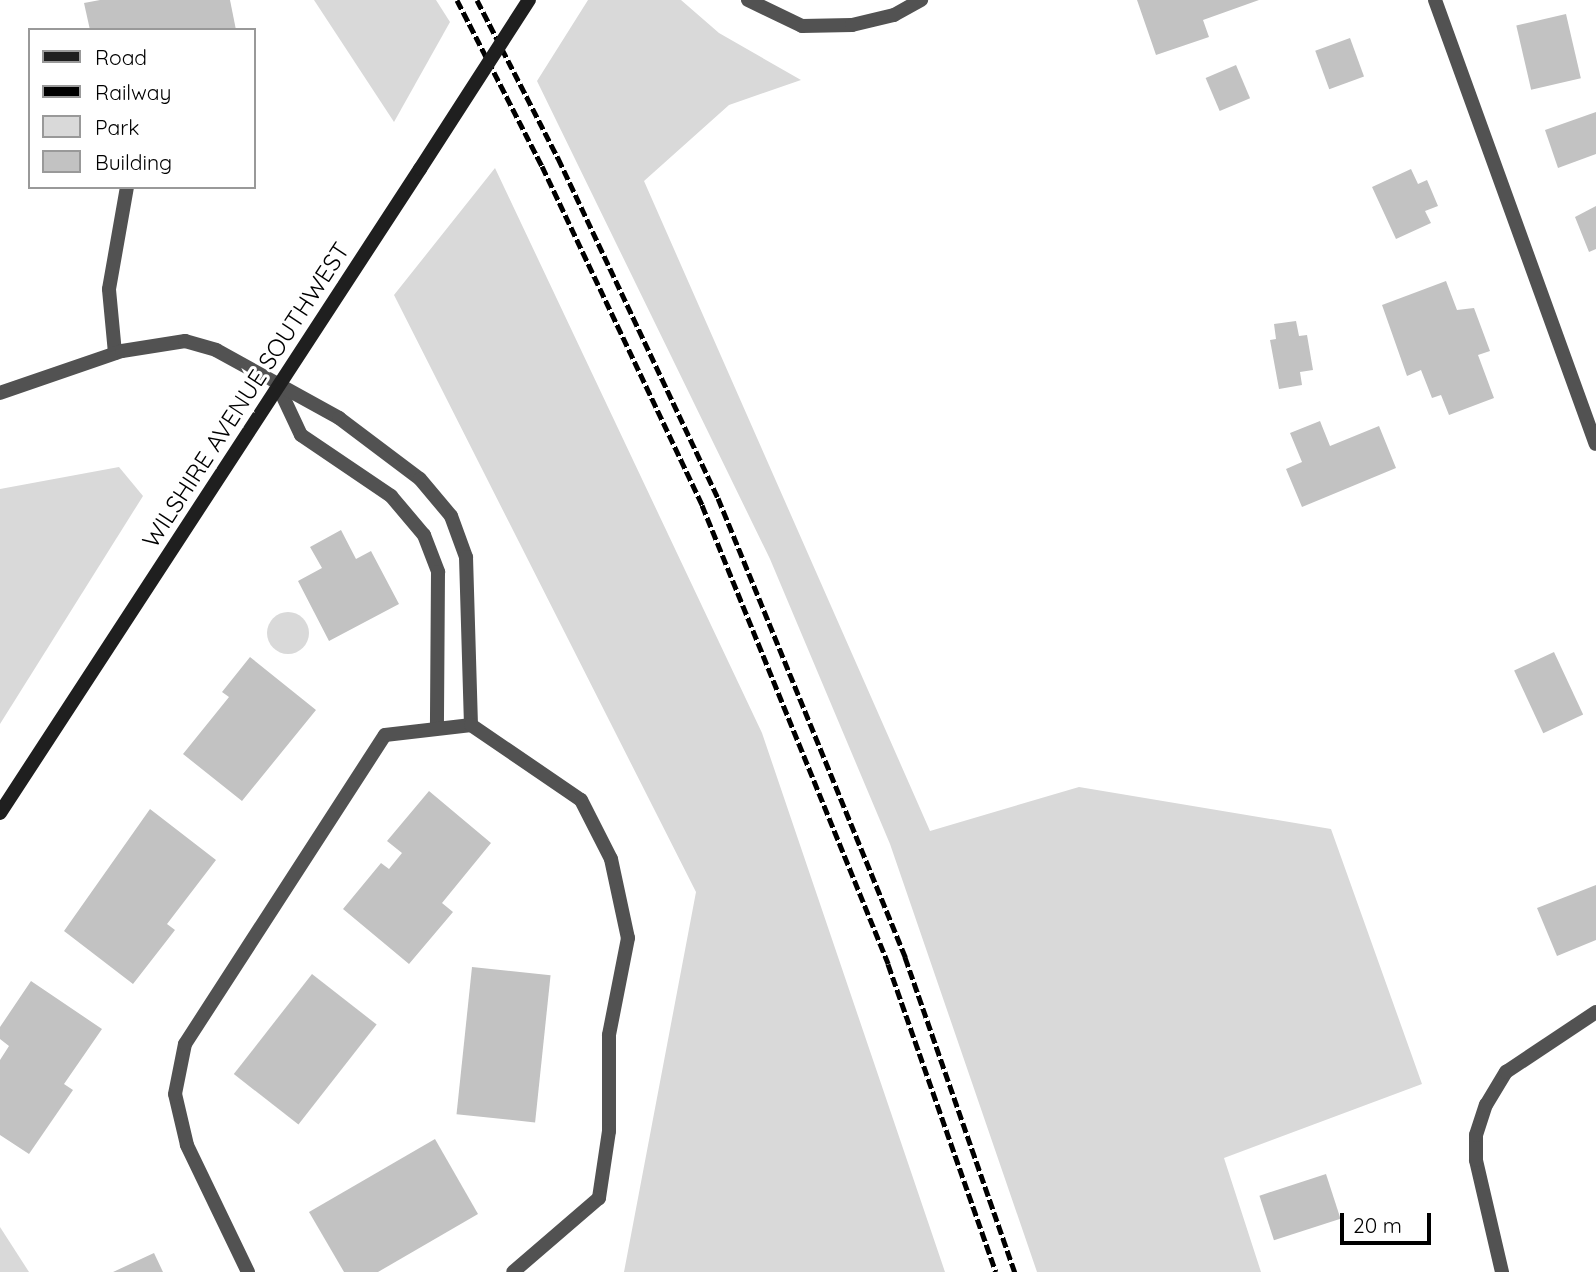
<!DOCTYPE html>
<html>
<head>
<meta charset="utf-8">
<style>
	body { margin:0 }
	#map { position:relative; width:1596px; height:1272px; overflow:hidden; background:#fff; font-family:Quicksand,sans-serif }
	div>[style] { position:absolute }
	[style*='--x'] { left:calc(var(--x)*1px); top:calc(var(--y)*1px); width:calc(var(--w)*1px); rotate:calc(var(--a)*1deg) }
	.green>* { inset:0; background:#d9d9d9 }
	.round { border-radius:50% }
	.building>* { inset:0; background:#c2c2c2; transform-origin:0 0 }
	.lane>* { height:14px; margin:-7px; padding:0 7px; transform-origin:7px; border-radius:7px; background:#525252 }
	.street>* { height:14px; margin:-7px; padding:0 7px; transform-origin:7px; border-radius:7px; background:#525252 }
	.secondary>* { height:14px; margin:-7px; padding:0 7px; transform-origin:7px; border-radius:7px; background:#1f1f1f }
	.rail>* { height:5px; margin-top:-2.5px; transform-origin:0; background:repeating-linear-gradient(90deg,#000 0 10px,transparent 0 13.5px) }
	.secondary-bridge>* { height:14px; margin:-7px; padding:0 7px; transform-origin:7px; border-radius:7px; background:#1f1f1f }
	span { translate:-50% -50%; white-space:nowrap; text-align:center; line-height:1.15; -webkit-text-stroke:6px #fff; paint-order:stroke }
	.street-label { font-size:24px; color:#000 }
	.legend { position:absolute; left:28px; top:28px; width:228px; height:161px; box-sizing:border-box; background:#fff; border:2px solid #999; margin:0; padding:9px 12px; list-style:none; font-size:21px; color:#000 }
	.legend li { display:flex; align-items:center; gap:14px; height:35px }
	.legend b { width:35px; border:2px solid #999 }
	.scale { position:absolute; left:1340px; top:1213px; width:91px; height:32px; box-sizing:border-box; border:4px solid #000; border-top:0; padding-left:9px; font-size:21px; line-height:24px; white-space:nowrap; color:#000; -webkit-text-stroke:5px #fff; paint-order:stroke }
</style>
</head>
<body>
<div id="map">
	<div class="green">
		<div style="clip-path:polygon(314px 0,436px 0,450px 22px,394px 122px)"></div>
		<div style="clip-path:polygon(588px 0,681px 0,719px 33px,801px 80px,729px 105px,644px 181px,930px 831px,1079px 787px,1331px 829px,1422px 1084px,1224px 1158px,1261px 1272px,1037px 1272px,890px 844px,770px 559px,537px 81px)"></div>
		<div style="clip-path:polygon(495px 168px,762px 733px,945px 1272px,624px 1272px,696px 892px,394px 295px)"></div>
		<div style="clip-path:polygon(119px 467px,143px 496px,0 724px,0 489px)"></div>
		<div class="round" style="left:267px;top:612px;width:42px;height:42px"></div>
		<div style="clip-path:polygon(0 1227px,29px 1272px,0 1272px)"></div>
	</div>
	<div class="building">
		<div style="clip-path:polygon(100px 0,230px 0,236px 30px,90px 30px,84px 3px)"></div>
		<div style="clip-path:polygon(1137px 0,1259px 0,1203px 20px,1209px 37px,1156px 55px)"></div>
		<div style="left:1566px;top:14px;width:66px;height:51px;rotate:77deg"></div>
		<div style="left:1350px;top:38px;width:41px;height:37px;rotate:70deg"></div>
		<div style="left:1236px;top:65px;width:36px;height:33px;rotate:67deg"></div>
		<div style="clip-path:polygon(1596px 112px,1596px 154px,1558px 168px,1545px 130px)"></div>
		<div style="clip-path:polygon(1411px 169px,1418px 184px,1427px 180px,1438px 206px,1425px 211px,1431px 223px,1396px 239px,1372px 187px)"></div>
		<div style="clip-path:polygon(1596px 206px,1596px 249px,1589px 252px,1575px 217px)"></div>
		<div style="clip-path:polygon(1446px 281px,1457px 310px,1474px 308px,1490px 351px,1478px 355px,1494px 398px,1449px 415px,1441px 395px,1432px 398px,1421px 370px,1407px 376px,1382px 305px)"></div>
		<div style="clip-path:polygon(1296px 321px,1299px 336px,1307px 335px,1313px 370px,1300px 372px,1302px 385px,1279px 389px,1270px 340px,1276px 339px,1274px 324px)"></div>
		<div style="clip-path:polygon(1320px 421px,1330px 446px,1379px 426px,1396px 468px,1302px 507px,1286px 469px,1302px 462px,1290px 433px)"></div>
		<div style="clip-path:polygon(341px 530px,356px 559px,371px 551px,399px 604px,329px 641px,298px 581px,322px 568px,310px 547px)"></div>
		<div style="left:1554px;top:652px;width:69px;height:44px;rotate:65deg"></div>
		<div style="clip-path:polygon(250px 657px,316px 710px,242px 801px,183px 754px,229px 697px,222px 692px)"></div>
		<div style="clip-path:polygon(429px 791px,491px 843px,442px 903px,453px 912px,409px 964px,343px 909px,381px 863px,389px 869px,402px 853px,387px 841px)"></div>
		<div style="clip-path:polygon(150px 809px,216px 860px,167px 924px,175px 930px,133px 984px,64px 931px)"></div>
		<div style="clip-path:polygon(1596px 885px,1596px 940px,1557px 956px,1537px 908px)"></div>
		<div style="left:472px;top:967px;width:79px;height:148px;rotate:6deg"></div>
		<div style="left:312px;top:974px;width:82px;height:127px;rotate:38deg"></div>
		<div style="clip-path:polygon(31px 981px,102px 1029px,64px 1084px,73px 1090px,29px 1154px,0 1135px,0 1060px,9px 1046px,0 1039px,0 1027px)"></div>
		<div style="clip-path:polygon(435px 1139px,478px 1214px,378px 1272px,344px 1272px,309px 1212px)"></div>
		<div style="left:1326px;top:1174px;width:47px;height:70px;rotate:72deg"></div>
		<div style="clip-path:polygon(154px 1253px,163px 1272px,113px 1272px)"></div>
	</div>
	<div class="lane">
		<div style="--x:115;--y:353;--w:64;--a:-95.4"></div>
		<div style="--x:109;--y:289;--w:104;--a:-80"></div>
	</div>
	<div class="street">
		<div style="--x:748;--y:0;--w:60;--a:25.7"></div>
		<div style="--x:802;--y:26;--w:50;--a:-1.1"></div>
		<div style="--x:852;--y:25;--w:43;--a:-13.4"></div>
		<div style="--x:894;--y:15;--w:31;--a:-29"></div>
		<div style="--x:1435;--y:0;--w:472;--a:70.1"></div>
		<div style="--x:278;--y:386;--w:54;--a:64.9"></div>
		<div style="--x:301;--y:435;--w:109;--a:34.1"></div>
		<div style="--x:391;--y:496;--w:51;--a:49.8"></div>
		<div style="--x:424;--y:535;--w:40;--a:69"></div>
		<div style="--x:438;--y:572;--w:154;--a:90.4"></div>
		<div style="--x:0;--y:393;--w:129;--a:-19"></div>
		<div style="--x:122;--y:351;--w:64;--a:-9"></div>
		<div style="--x:185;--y:341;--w:32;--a:16"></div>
		<div style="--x:216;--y:350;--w:141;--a:28.9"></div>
		<div style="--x:339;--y:418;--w:101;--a:37"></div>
		<div style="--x:420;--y:479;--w:48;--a:50"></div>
		<div style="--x:451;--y:516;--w:44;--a:69.9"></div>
		<div style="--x:466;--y:557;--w:168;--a:88.3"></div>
		<div style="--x:248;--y:1272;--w:141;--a:-115.7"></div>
		<div style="--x:187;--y:1145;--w:52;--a:-103.2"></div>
		<div style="--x:175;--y:1094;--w:51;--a:-78.7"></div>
		<div style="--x:185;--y:1044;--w:368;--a:-57.1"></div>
		<div style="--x:385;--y:735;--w:87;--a:-6.6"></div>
		<div style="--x:471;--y:725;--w:133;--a:34.3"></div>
		<div style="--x:581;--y:800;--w:66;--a:63"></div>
		<div style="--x:611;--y:859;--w:81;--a:77.9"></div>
		<div style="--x:628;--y:938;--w:99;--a:101.1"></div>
		<div style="--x:609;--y:1035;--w:96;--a:90"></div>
		<div style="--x:609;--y:1131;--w:68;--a:98.5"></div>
		<div style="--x:599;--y:1198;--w:113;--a:139.3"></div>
		<div style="--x:1502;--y:1272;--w:115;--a:-103.1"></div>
		<div style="--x:1476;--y:1160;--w:25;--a:-90"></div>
		<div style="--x:1476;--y:1135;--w:32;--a:-72"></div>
		<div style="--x:1486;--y:1105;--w:39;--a:-59"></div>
		<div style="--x:1506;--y:1072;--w:108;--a:-33.7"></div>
	</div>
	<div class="secondary">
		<div style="--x:0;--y:813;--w:769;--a:-56.89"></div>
	</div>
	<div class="rail">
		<div style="--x:457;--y:0;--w:186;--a:62.9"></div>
		<div style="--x:542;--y:166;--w:375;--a:64.7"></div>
		<div style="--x:702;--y:505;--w:495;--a:67.9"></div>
		<div style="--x:888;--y:964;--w:326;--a:70.7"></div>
		<div style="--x:477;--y:0;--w:178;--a:62.9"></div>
		<div style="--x:558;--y:158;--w:376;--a:64.8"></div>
		<div style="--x:718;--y:498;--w:496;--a:67.8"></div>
		<div style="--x:905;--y:957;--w:334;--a:70.8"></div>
	</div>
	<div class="secondary-bridge">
		<div style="--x:420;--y:169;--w:201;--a:-57.2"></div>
	</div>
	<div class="street-label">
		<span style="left:246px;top:395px;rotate:-57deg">WILSHIRE AVENUE SOUTHWEST</span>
	</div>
	<ul class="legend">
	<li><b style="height:9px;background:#1f1f1f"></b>Road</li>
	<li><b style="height:9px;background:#000"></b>Railway</li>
	<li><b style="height:19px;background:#d9d9d9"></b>Park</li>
	<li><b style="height:19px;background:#c2c2c2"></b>Building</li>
	</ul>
	<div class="scale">20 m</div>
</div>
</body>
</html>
